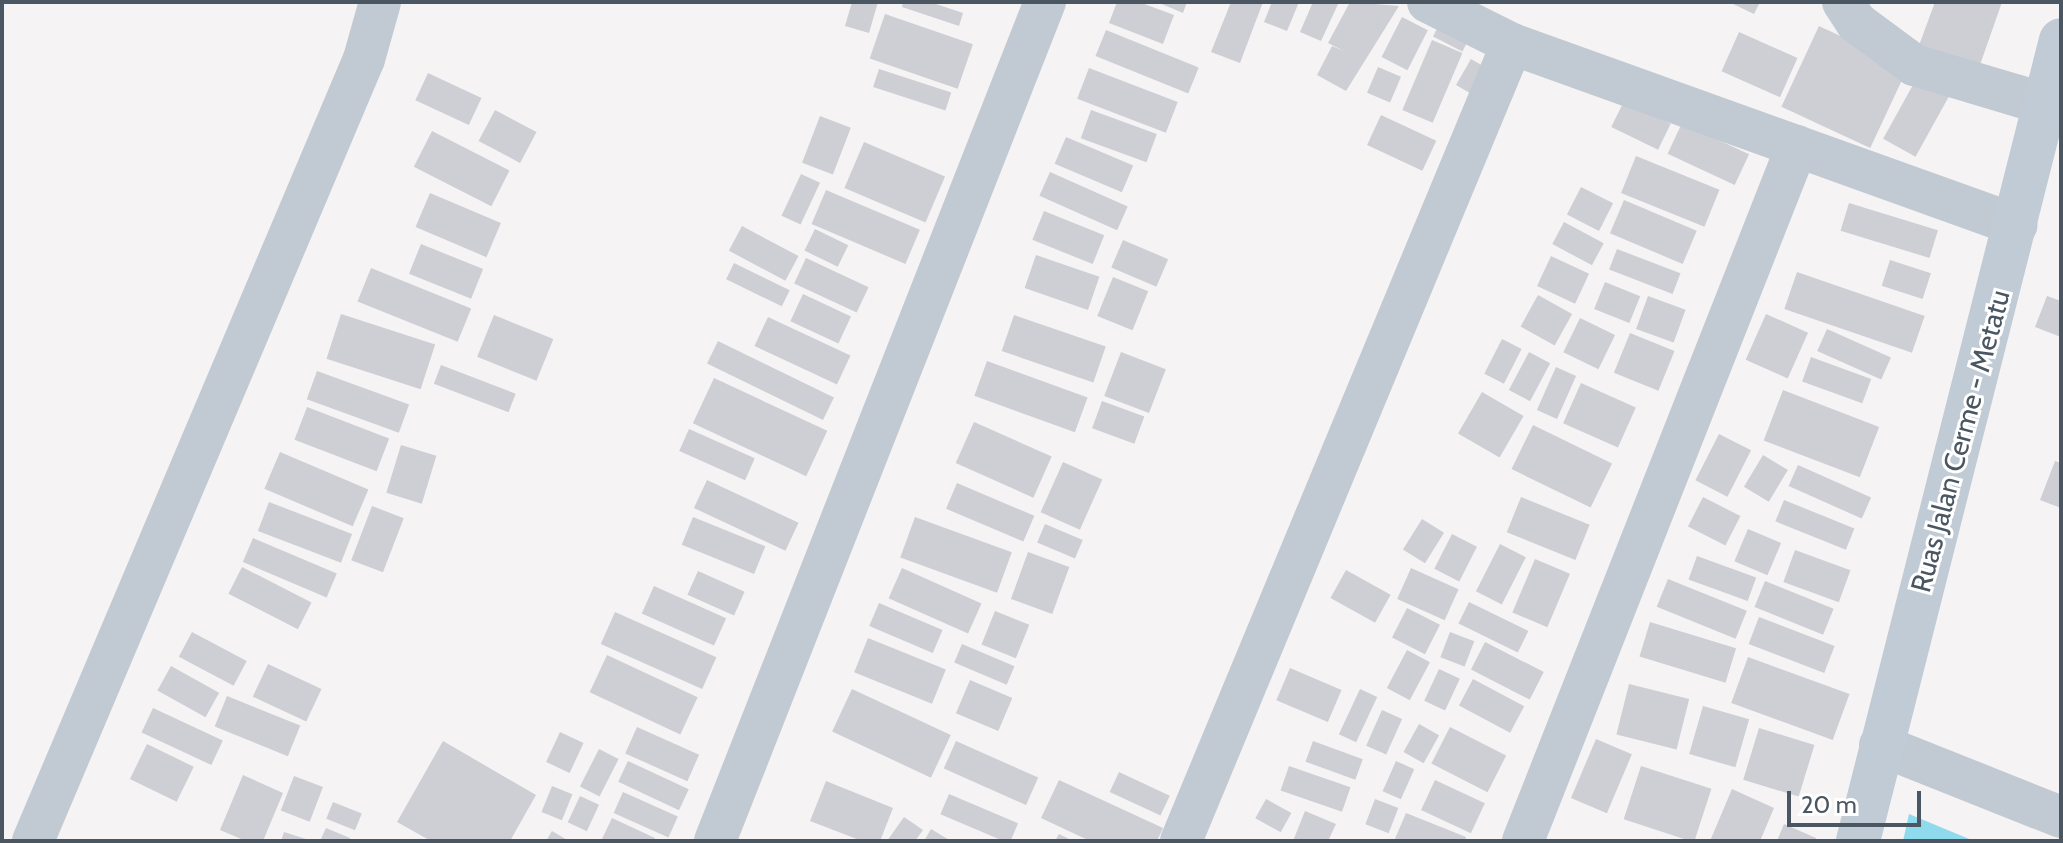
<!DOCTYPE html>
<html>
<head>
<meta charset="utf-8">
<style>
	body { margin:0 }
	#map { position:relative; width:2063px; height:843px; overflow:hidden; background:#f5f3f3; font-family:Cabin,sans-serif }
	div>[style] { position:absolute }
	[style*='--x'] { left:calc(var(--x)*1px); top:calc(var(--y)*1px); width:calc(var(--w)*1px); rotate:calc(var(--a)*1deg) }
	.water>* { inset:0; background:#90daee }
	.building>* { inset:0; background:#cdcfd5; transform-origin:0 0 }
	.minor>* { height:42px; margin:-21px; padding:0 21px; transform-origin:21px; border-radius:21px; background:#c1cad2 }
	.secondary>* { height:44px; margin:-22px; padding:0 22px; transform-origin:22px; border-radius:22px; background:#c1cbd6 }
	span { translate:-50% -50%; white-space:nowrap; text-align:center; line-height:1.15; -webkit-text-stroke:6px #fff; paint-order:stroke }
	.street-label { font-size:28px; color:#4a5661 }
	.frame { position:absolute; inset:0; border:4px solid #4a5661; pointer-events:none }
	.scale { position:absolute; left:1787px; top:791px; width:134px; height:36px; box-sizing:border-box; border:4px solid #4a5661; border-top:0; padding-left:10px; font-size:24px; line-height:28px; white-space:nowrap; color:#4a5661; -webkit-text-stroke:6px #fff; paint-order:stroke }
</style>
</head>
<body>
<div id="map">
	<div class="water">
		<div style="clip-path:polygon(1909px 814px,1974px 841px,1903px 841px)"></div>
	</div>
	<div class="building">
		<div style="clip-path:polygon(852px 2px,878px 2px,869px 33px,845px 26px)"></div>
		<div style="clip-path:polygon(903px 2px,930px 2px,963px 13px,959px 26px,902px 7px)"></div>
		<div style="clip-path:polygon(1117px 2px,1139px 2px,1174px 15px,1163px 44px,1109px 23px)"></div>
		<div style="clip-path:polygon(1157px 2px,1187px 2px,1183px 13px)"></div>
		<div style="clip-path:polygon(1231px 2px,1263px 2px,1240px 63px,1211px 52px)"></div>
		<div style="clip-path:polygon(1272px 2px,1299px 2px,1287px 31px,1264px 22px)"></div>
		<div style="clip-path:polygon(1313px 2px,1339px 2px,1321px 41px,1300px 32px)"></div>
		<div style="clip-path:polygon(1350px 2px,1399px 6px,1346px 91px,1317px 75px,1332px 46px,1344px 51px,1328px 43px)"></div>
		<div style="clip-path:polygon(1729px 2px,1760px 2px,1754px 14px)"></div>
		<div style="clip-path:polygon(1935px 2px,2002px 2px,1974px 82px,1914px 59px)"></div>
		<div style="left:885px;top:14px;width:93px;height:47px;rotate:19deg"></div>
		<div style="left:1402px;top:17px;width:29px;height:45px;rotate:27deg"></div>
		<div style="left:1443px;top:17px;width:33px;height:22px;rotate:27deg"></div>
		<div style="left:1819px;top:26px;width:98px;height:89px;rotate:25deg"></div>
		<div style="left:1106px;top:30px;width:100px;height:28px;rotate:22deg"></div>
		<div style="left:1739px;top:32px;width:64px;height:43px;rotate:24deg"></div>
		<div style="left:1432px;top:40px;width:33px;height:76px;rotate:23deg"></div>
		<div style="left:1471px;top:59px;width:22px;height:30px;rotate:30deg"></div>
		<div style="left:1378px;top:67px;width:25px;height:28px;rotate:23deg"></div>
		<div style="left:1089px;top:68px;width:95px;height:33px;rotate:21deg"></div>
		<div style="left:879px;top:69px;width:76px;height:19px;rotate:18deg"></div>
		<div style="left:428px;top:73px;width:59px;height:30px;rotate:25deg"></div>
		<div style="left:1919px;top:74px;width:37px;height:74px;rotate:29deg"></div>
		<div style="left:1624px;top:101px;width:52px;height:29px;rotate:26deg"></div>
		<div style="left:495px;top:110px;width:47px;height:35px;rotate:28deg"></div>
		<div style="left:1091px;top:110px;width:70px;height:30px;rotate:20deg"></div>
		<div style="left:1381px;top:115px;width:61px;height:33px;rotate:25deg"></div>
		<div style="left:820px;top:116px;width:33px;height:50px;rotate:21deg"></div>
		<div style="left:1682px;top:123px;width:74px;height:34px;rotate:25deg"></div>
		<div style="left:432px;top:131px;width:87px;height:40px;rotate:27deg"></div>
		<div style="left:1066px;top:137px;width:73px;height:29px;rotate:23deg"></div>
		<div style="left:864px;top:142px;width:88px;height:50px;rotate:23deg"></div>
		<div style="left:1636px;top:156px;width:90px;height:40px;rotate:22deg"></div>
		<div style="left:1050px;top:172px;width:85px;height:26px;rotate:24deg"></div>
		<div style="left:801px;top:174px;width:21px;height:46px;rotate:25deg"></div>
		<div style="left:1581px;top:187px;width:36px;height:31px;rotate:27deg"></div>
		<div style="left:826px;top:190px;width:102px;height:37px;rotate:23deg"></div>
		<div style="left:430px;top:193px;width:77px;height:37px;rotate:23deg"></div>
		<div style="left:1624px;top:200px;width:79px;height:36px;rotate:23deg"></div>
		<div style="left:1849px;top:203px;width:93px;height:29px;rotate:17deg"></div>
		<div style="left:1044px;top:211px;width:65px;height:31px;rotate:22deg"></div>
		<div style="left:1564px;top:222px;width:45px;height:25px;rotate:28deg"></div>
		<div style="left:742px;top:226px;width:64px;height:28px;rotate:28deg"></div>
		<div style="left:815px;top:229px;width:37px;height:24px;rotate:26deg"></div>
		<div style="left:1123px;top:240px;width:49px;height:30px;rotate:23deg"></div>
		<div style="left:421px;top:244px;width:67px;height:32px;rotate:22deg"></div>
		<div style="left:1617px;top:249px;width:68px;height:22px;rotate:21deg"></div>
		<div style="left:1036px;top:255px;width:67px;height:35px;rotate:19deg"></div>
		<div style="left:1551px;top:256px;width:42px;height:33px;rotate:25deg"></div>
		<div style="left:806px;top:258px;width:69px;height:28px;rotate:25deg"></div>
		<div style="left:1890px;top:260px;width:43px;height:27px;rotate:18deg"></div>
		<div style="left:734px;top:263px;width:62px;height:18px;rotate:26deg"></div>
		<div style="left:371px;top:268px;width:108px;height:36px;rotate:22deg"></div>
		<div style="left:1797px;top:272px;width:135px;height:39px;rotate:19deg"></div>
		<div style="left:1113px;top:277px;width:38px;height:42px;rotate:22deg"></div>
		<div style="left:1605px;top:282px;width:38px;height:29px;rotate:22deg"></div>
		<div style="left:803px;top:294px;width:53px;height:30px;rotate:25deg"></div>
		<div style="left:1538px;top:295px;width:39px;height:36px;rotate:29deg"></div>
		<div style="left:1648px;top:296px;width:40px;height:35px;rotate:20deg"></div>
		<div style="clip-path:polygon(2047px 296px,2061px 301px,2061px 337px,2035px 327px)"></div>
		<div style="left:341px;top:314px;width:99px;height:47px;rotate:18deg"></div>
		<div style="left:1766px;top:314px;width:46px;height:50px;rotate:24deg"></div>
		<div style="left:494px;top:315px;width:64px;height:45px;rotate:22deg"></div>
		<div style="left:1014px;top:315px;width:97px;height:38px;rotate:19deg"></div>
		<div style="left:768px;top:317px;width:91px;height:32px;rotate:25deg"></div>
		<div style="left:1580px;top:318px;width:39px;height:38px;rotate:26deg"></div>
		<div style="left:1827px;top:329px;width:70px;height:24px;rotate:24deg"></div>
		<div style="left:1630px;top:333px;width:48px;height:43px;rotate:22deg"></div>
		<div style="left:1502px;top:339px;width:22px;height:39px;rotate:27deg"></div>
		<div style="left:718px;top:341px;width:129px;height:25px;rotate:26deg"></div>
		<div style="left:1121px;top:352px;width:48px;height:47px;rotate:21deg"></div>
		<div style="left:1529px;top:352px;width:24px;height:43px;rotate:28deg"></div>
		<div style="left:1811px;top:357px;width:64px;height:26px;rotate:20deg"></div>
		<div style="left:987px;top:361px;width:107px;height:37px;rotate:20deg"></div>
		<div style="left:441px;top:365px;width:80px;height:20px;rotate:21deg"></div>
		<div style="left:1556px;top:367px;width:22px;height:47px;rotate:24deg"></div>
		<div style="left:317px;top:371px;width:98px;height:30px;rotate:20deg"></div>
		<div style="left:714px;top:378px;width:125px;height:50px;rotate:25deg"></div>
		<div style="left:1581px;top:383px;width:60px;height:44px;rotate:24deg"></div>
		<div style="left:1783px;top:390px;width:103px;height:54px;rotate:21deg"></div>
		<div style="left:1482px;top:392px;width:48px;height:48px;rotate:30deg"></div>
		<div style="left:1102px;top:401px;width:45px;height:29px;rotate:20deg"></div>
		<div style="left:307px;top:407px;width:88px;height:35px;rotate:21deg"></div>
		<div style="left:974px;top:422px;width:85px;height:45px;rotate:24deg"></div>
		<div style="left:1533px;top:425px;width:88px;height:49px;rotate:26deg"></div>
		<div style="left:689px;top:429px;width:72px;height:24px;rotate:24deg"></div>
		<div style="left:1719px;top:434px;width:36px;height:52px;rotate:27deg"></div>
		<div style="left:401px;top:445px;width:37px;height:50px;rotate:17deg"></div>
		<div style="left:280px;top:452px;width:96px;height:40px;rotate:23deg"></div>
		<div style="left:1763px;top:455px;width:29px;height:37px;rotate:31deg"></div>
		<div style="clip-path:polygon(2055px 461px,2061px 463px,2061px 508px,2040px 500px)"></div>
		<div style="left:1063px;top:462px;width:43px;height:55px;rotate:24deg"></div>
		<div style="left:1798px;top:465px;width:80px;height:23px;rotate:24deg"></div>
		<div style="left:707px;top:480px;width:101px;height:31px;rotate:25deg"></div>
		<div style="left:957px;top:483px;width:84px;height:28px;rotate:23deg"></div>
		<div style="left:1521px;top:497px;width:74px;height:38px;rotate:22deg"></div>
		<div style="left:1703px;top:497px;width:42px;height:33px;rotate:27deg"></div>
		<div style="left:1784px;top:500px;width:76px;height:23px;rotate:22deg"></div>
		<div style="left:269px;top:502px;width:89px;height:31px;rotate:21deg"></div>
		<div style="left:372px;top:506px;width:34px;height:58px;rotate:21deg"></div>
		<div style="left:693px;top:517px;width:78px;height:30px;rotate:22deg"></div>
		<div style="left:915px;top:517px;width:103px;height:43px;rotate:20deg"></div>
		<div style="left:1422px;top:519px;width:26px;height:36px;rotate:32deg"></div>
		<div style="left:1045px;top:524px;width:41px;height:20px;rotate:23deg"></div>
		<div style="left:1748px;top:529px;width:36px;height:35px;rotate:23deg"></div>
		<div style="left:1452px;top:534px;width:28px;height:39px;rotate:27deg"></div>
		<div style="left:253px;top:538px;width:91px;height:26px;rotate:23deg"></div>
		<div style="left:1500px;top:544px;width:29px;height:53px;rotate:27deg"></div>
		<div style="left:1795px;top:550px;width:59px;height:34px;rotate:20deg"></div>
		<div style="left:1028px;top:552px;width:44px;height:50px;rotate:20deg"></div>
		<div style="left:1697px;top:556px;width:63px;height:25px;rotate:20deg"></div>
		<div style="left:1535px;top:559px;width:38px;height:58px;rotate:23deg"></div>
		<div style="left:242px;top:567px;width:78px;height:30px;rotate:27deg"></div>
		<div style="left:902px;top:568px;width:87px;height:33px;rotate:24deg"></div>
		<div style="left:1411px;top:568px;width:52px;height:34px;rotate:24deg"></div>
		<div style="left:1346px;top:570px;width:51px;height:32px;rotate:29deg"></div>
		<div style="left:698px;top:571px;width:51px;height:26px;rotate:24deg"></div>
		<div style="left:1668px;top:579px;width:85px;height:30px;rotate:22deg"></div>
		<div style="left:1765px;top:581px;width:74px;height:28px;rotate:22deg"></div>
		<div style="left:654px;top:586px;width:79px;height:30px;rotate:24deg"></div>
		<div style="left:1469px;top:602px;width:66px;height:24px;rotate:26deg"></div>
		<div style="left:879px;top:603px;width:69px;height:25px;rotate:23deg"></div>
		<div style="left:1407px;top:608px;width:37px;height:33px;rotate:27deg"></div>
		<div style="left:995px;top:611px;width:37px;height:36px;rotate:22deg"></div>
		<div style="left:615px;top:612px;width:111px;height:35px;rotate:24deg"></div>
		<div style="left:1759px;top:617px;width:81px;height:29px;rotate:21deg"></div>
		<div style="left:1650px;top:622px;width:90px;height:36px;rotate:17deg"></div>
		<div style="left:192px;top:632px;width:62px;height:28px;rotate:28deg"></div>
		<div style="left:1450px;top:632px;width:26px;height:27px;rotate:21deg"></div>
		<div style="left:868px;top:638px;width:84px;height:37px;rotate:22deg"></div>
		<div style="left:1485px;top:642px;width:66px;height:31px;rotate:27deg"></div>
		<div style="left:962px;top:644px;width:57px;height:20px;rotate:23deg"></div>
		<div style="left:1407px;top:650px;width:26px;height:43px;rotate:28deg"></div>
		<div style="left:607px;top:655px;width:100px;height:41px;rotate:25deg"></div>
		<div style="left:1748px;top:657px;width:108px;height:49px;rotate:20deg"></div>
		<div style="left:268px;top:664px;width:59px;height:36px;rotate:25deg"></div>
		<div style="left:171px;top:666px;width:55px;height:28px;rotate:29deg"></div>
		<div style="left:1290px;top:668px;width:56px;height:35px;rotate:23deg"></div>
		<div style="left:1439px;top:669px;width:23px;height:35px;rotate:25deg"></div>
		<div style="left:1473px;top:679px;width:58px;height:30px;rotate:28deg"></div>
		<div style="left:970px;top:680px;width:46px;height:36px;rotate:23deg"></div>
		<div style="left:1629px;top:684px;width:62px;height:52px;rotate:14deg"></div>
		<div style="left:852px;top:689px;width:109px;height:47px;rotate:25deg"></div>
		<div style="left:1360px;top:689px;width:19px;height:50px;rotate:25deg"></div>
		<div style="left:227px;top:696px;width:79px;height:33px;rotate:22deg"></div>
		<div style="left:1703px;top:706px;width:48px;height:50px;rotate:16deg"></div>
		<div style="left:153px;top:708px;width:77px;height:27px;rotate:25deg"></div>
		<div style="left:1382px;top:710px;width:22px;height:39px;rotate:24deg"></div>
		<div style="left:1419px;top:724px;width:23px;height:32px;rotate:29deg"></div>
		<div style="left:637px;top:727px;width:68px;height:29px;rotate:24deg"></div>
		<div style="left:1450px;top:727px;width:63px;height:41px;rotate:27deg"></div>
		<div style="left:1759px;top:728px;width:58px;height:54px;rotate:17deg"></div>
		<div style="left:560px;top:732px;width:26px;height:33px;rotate:25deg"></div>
		<div style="left:1596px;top:739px;width:39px;height:64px;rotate:23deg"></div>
		<div style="clip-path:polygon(443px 741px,536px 795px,510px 841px,431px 841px,397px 822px)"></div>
		<div style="left:956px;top:741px;width:90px;height:30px;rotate:24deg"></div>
		<div style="left:1313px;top:741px;width:53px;height:22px;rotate:20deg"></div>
		<div style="left:147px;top:744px;width:52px;height:39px;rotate:26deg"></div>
		<div style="left:599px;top:749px;width:22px;height:42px;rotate:27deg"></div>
		<div style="left:628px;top:761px;width:67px;height:23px;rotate:25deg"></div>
		<div style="left:1396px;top:761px;width:20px;height:33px;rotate:24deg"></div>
		<div style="left:1289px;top:766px;width:65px;height:26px;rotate:19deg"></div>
		<div style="left:1641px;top:766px;width:74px;height:56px;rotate:18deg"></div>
		<div style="left:1119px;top:772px;width:56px;height:22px;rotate:25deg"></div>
		<div style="clip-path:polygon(243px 775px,283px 793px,263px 841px,246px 841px,220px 830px)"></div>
		<div style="left:294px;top:776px;width:31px;height:37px;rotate:21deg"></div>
		<div style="clip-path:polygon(1059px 780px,1163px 828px,1157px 841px,1090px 841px,1041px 818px)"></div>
		<div style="left:1435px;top:780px;width:55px;height:33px;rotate:25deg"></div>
		<div style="clip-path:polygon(826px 781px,893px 808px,880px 841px,862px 841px,810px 821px)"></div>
		<div style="left:552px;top:786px;width:22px;height:28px;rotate:22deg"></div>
		<div style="clip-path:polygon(1732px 789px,1774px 808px,1760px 841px,1710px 841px)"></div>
		<div style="left:623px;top:792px;width:60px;height:23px;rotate:24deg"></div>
		<div style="left:949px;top:794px;width:75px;height:22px;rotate:23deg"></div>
		<div style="left:580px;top:796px;width:21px;height:29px;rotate:25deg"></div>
		<div style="left:1266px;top:799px;width:29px;height:22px;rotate:29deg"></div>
		<div style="left:1375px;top:799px;width:25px;height:27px;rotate:21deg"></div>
		<div style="left:333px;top:802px;width:31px;height:18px;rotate:22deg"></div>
		<div style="clip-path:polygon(1305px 811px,1336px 824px,1328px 841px,1293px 841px)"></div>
		<div style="clip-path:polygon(1406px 813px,1466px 837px,1465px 841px,1394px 841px)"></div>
		<div style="clip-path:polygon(904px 817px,923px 830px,915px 841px,887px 841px)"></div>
		<div style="clip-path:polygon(612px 818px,655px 838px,654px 841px,601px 841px)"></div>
		<div style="clip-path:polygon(1784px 824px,1816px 838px,1815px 841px,1777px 841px)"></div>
		<div style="clip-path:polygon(326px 828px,350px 838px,349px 841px,320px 841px)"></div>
		<div style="clip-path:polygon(931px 829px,951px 841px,924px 841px)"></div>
		<div style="clip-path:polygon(552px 831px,569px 841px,546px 841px)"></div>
		<div style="clip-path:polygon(284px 832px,309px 840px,309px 841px,281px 841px)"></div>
		<div style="clip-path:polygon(1059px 834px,1073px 841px,1055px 841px)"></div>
	</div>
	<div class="minor">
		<div style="--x:1428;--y:2;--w:94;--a:26.6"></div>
		<div style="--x:1512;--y:44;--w:536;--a:19.75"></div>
		<div style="--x:1843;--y:2;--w:24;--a:57"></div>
		<div style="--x:1856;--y:22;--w:72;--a:36.6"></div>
		<div style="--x:1914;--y:65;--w:137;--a:16.6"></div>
		<div style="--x:1880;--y:745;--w:195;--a:21.7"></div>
		<div style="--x:33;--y:841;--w:849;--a:-67.06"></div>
		<div style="--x:364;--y:59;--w:59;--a:-74.3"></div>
		<div style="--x:715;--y:841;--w:902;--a:-68.53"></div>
		<div style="--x:1181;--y:841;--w:863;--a:-67.45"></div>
		<div style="--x:1523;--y:841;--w:747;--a:-68.48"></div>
	</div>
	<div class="secondary">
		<div style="--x:1858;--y:841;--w:826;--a:-75.78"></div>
	</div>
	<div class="street-label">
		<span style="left:1960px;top:441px;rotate:-75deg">Ruas Jalan Cerme - Metatu</span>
	</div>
	<div class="frame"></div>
	<div class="scale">20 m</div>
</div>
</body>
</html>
